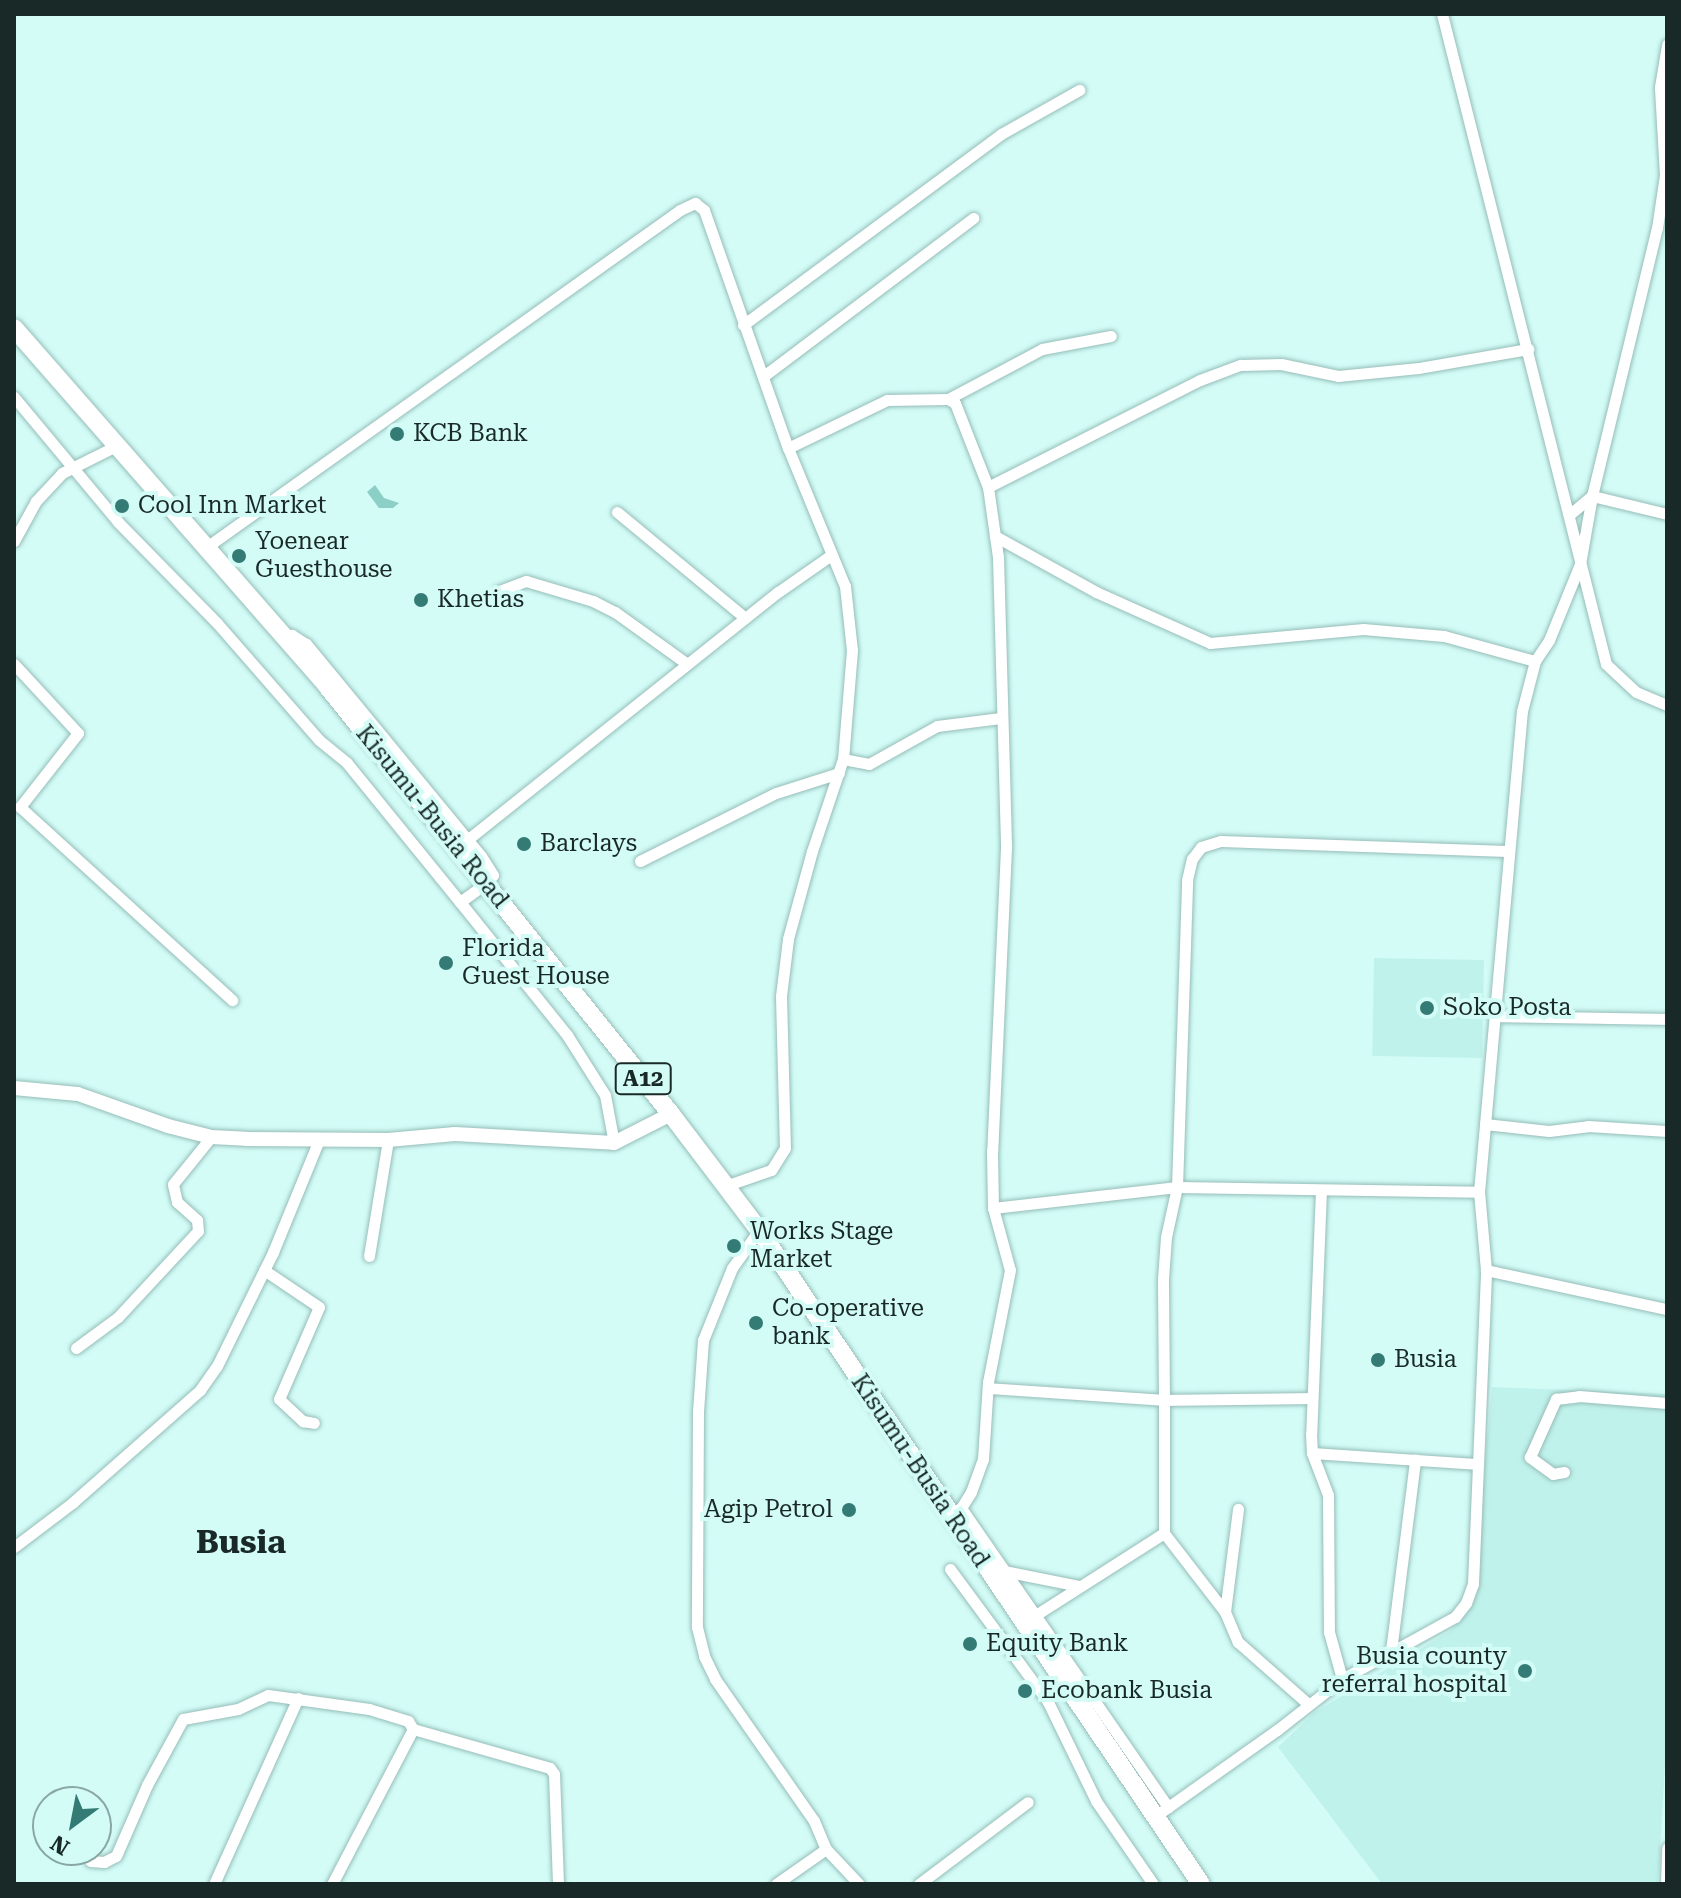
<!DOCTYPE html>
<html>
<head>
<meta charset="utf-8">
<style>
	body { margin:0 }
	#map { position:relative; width:1681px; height:1898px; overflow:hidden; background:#d3fcf7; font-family:"Roboto Serif",serif }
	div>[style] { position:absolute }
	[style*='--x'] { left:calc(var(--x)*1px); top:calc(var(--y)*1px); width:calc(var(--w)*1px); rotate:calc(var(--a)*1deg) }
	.built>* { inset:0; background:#c0f2ec; transform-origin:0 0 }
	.green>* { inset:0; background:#8ccfc7 }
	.roads { filter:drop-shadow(0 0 2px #96bdb8) drop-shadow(0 0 2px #96bdb8) }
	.minor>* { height:11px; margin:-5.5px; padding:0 5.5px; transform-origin:5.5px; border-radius:5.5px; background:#fff }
	.tertiary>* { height:14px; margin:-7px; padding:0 7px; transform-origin:7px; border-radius:7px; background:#fff }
	.trunk>* { height:18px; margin:-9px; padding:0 9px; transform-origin:9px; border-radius:9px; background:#fff }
	.dots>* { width:22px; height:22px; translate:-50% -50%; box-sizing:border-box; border:4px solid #d3fcf7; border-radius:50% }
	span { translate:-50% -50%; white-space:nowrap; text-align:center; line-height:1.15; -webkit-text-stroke:8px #d3fcf7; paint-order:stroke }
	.shield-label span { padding:2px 6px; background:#d3fcf7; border:2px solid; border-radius:6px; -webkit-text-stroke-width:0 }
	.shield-label { font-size:22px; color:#192927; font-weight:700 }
	.poi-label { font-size:24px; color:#192927 }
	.left { translate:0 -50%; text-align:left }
	.right { translate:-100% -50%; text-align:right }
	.street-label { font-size:24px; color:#192927 }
	.district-label { font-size:32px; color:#192927; font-weight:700 }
	.frame { position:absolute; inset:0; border:16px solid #192927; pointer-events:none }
	.north { position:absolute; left:32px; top:1786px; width:80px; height:80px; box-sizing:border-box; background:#d3fcf7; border:2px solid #89a8a4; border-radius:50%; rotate:212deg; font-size:22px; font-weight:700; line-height:32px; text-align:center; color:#192927 }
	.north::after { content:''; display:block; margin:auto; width:28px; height:36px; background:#337b74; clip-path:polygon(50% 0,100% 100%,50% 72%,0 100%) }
</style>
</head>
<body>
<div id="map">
	<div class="built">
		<div style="left:1374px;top:958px;width:110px;height:98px;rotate:1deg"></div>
		<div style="clip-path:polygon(1492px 1387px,1667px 1394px,1667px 1733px,1658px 1884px,1382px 1884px,1278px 1747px,1315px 1712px,1450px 1631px,1472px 1606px)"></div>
	</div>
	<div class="green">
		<div style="clip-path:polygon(375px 485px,384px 498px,399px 503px,393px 508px,379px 508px,367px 492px)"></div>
	</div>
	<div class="roads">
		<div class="minor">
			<div style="--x:1442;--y:14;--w:670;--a:75.84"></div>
			<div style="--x:1606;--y:664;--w:41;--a:43"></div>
			<div style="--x:1636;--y:692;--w:34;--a:23"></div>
			<div style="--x:743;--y:325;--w:321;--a:-36.5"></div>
			<div style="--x:1001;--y:134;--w:90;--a:-29.4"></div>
			<div style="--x:765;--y:375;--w:261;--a:-37"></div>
			<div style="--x:14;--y:397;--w:163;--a:50.2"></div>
			<div style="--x:118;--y:522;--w:141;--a:45.6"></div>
			<div style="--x:217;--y:623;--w:155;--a:48.9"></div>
			<div style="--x:319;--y:740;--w:36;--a:39"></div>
			<div style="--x:347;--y:763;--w:179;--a:50.9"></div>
			<div style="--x:460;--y:902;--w:31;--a:-36"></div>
			<div style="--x:485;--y:884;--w:12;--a:-48"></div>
			<div style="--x:493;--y:875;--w:22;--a:-122"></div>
			<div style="--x:481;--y:856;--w:275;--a:-129.5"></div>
			<div style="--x:306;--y:644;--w:17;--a:-147"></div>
			<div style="--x:292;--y:635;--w:7;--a:146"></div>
			<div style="--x:948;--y:399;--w:106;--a:-28"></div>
			<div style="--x:1042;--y:349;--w:70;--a:-10.7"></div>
			<div style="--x:788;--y:448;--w:110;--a:-25.9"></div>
			<div style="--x:887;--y:400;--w:61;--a:-0.9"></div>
			<div style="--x:948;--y:399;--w:8;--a:30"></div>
			<div style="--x:955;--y:403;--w:90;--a:68.6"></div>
			<div style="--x:988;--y:487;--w:71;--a:81.9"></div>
			<div style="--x:998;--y:557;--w:291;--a:88.4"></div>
			<div style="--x:1006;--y:848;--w:303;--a:92.6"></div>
			<div style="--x:992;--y:1151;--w:57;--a:89"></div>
			<div style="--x:993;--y:1208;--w:64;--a:74.7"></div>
			<div style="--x:1010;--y:1270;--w:114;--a:101.1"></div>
			<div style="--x:988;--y:1382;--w:77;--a:93.7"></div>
			<div style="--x:983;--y:1459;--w:35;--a:110"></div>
			<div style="--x:971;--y:1492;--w:19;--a:122"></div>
			<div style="--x:961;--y:1508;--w:13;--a:151"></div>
			<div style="--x:988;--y:487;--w:237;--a:-26.8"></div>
			<div style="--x:1200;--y:380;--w:43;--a:-20.6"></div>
			<div style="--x:1240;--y:365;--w:41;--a:-1.4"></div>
			<div style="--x:1281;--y:364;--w:58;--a:11.9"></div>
			<div style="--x:1338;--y:376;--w:81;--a:-5.6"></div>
			<div style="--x:1419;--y:368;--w:111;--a:-9.9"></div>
			<div style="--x:617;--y:512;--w:166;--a:39.6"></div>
			<div style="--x:1569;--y:515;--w:30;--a:-40"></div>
			<div style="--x:1592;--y:496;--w:77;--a:13.5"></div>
			<div style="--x:995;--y:536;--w:115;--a:29"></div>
			<div style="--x:1096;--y:592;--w:125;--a:24.1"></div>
			<div style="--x:1210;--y:643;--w:154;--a:-5.2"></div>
			<div style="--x:1363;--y:629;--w:81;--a:4.9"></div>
			<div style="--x:1444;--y:636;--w:94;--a:15.4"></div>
			<div style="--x:14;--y:541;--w:46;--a:-61.2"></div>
			<div style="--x:36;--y:501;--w:38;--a:-47"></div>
			<div style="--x:62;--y:473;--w:60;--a:-26.6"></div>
			<div style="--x:208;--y:546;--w:579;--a:-35.45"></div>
			<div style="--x:680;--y:210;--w:17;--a:-25"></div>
			<div style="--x:695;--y:203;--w:11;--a:38"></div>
			<div style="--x:704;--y:210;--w:252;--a:70.6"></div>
			<div style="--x:788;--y:448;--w:149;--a:67.6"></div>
			<div style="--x:845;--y:586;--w:64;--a:83.8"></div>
			<div style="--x:852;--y:650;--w:109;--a:94.7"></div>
			<div style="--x:843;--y:759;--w:97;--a:108.6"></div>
			<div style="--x:812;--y:851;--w:91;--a:105.3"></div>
			<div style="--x:788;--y:939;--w:57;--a:97"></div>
			<div style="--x:781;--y:996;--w:152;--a:88.5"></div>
			<div style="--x:785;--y:1148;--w:26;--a:122"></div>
			<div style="--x:771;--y:1170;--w:49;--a:160.8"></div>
			<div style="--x:497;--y:592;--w:31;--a:-21"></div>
			<div style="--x:526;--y:581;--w:70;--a:16.6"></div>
			<div style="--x:593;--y:601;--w:25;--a:27"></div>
			<div style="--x:615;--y:612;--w:89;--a:35.8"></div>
			<div style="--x:14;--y:664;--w:94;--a:47.2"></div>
			<div style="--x:78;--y:733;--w:94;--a:128.1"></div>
			<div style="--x:20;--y:807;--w:287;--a:42.3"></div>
			<div style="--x:843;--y:759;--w:26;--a:11"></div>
			<div style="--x:869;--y:764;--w:78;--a:-29.2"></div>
			<div style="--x:937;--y:726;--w:64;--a:-7.2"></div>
			<div style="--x:467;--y:840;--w:398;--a:-38.6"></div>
			<div style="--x:778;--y:592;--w:65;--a:-34.9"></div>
			<div style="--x:640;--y:861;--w:152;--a:-26.6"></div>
			<div style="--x:776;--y:793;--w:66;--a:-17.6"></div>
			<div style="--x:460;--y:902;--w:171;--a:51.2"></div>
			<div style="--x:567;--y:1035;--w:71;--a:57.7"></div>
			<div style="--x:605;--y:1095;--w:49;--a:79.4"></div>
			<div style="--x:1494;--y:1016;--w:173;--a:1"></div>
			<div style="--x:1485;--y:1124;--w:64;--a:6.2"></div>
			<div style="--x:1549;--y:1131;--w:39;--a:-7"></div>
			<div style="--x:1588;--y:1126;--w:79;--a:3.6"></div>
			<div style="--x:1321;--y:1190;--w:244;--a:92.3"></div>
			<div style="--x:1311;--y:1434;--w:19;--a:87"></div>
			<div style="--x:1312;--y:1453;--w:45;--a:69.1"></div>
			<div style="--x:1328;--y:1495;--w:137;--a:89.6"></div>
			<div style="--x:1329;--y:1632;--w:49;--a:74.5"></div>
			<div style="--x:993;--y:1208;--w:185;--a:-6.5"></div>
			<div style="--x:1177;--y:1187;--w:302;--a:0.9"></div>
			<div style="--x:759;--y:1230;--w:47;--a:125.4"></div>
			<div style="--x:732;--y:1268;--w:78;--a:111.9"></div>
			<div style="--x:703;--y:1340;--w:71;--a:94"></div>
			<div style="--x:698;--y:1411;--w:216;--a:90.3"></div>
			<div style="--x:697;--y:1627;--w:30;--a:76"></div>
			<div style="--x:704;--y:1656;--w:25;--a:64"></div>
			<div style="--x:715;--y:1679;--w:173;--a:55.1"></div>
			<div style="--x:814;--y:1821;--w:30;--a:67"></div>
			<div style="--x:826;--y:1849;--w:48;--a:46.7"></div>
			<div style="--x:369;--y:1256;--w:118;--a:-80.7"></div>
			<div style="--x:264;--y:1270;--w:66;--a:33.9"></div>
			<div style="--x:319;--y:1307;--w:100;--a:113.5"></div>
			<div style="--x:279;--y:1399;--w:33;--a:43"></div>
			<div style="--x:303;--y:1421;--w:11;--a:10"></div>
			<div style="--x:1486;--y:1270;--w:185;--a:12.2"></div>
			<div style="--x:76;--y:1348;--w:52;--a:-36.4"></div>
			<div style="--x:118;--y:1317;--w:117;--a:-47.1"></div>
			<div style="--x:198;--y:1231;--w:11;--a:-95"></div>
			<div style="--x:197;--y:1220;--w:27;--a:-138"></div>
			<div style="--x:177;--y:1202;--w:18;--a:-103"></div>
			<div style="--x:173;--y:1184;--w:60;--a:-51"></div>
			<div style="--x:988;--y:1388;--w:176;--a:3.9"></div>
			<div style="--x:1164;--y:1400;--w:133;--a:90"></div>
			<div style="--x:1164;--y:1533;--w:167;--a:147.4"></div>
			<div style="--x:1310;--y:1398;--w:146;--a:179.2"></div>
			<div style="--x:1164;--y:1400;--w:121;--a:-90.5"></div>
			<div style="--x:1163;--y:1279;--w:42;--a:-85.9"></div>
			<div style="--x:1166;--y:1237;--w:51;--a:-77.6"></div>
			<div style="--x:1177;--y:1187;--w:307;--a:-88.1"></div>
			<div style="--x:1187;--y:880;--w:22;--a:-77"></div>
			<div style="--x:1192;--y:859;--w:15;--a:-53"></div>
			<div style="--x:1201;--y:847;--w:21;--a:-17"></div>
			<div style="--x:1221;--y:841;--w:286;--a:2"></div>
			<div style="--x:1312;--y:1453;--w:164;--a:3.8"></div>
			<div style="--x:1564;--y:1472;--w:11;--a:170"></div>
			<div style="--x:1553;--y:1474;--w:29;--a:-144"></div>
			<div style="--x:1530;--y:1457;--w:64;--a:-65.9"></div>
			<div style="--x:1556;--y:1399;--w:23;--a:-7"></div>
			<div style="--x:1579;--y:1396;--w:88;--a:4.5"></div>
			<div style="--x:961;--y:1508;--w:364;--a:55.3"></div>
			<div style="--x:1164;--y:1533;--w:100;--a:52.3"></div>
			<div style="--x:1225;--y:1612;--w:33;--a:67"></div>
			<div style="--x:1238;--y:1642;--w:94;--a:41.5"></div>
			<div style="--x:14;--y:1547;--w:73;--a:-37.2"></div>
			<div style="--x:72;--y:1503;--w:171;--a:-41.4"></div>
			<div style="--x:200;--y:1390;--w:29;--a:-55"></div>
			<div style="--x:217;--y:1366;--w:127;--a:-63.8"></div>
			<div style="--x:273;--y:1252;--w:121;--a:-67.7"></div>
			<div style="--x:950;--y:1569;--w:165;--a:53.6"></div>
			<div style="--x:1048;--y:1702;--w:110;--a:64.1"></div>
			<div style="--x:1096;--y:1801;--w:101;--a:55.5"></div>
			<div style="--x:1004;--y:1571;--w:76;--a:11.3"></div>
			<div style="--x:1225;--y:1612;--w:104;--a:-82.8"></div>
			<div style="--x:1391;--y:1651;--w:193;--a:-82.8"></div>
			<div style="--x:1154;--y:1817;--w:151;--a:-35.3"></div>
			<div style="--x:1277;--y:1730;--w:83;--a:-38.1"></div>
			<div style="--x:1342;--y:1679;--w:129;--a:-28.8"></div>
			<div style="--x:1455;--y:1617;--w:18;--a:-52"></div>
			<div style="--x:1466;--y:1603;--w:20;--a:-70"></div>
			<div style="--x:1473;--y:1584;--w:314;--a:-87.6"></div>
			<div style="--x:1486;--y:1270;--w:78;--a:-95.1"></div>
			<div style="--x:1479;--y:1192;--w:483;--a:-84.9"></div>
			<div style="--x:1522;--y:711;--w:52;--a:-75.4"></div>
			<div style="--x:1535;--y:661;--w:25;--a:-56"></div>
			<div style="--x:1549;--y:640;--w:82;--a:-67.8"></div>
			<div style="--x:1580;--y:564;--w:69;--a:-80"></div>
			<div style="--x:1592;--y:496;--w:276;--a:-76.4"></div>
			<div style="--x:1657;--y:228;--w:54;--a:-81.4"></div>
			<div style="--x:1665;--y:175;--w:88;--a:-93.3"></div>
			<div style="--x:1660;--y:87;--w:43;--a:-80.5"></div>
			<div style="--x:90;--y:1861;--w:14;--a:4"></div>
			<div style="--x:104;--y:1862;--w:13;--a:-27"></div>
			<div style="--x:116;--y:1856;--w:77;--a:-66.4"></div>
			<div style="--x:147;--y:1785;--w:75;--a:-61.4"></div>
			<div style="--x:183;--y:1719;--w:56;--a:-10.3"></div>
			<div style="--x:238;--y:1709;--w:33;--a:-25"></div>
			<div style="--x:268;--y:1695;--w:102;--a:7.9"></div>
			<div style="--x:369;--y:1709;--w:41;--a:17.1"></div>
			<div style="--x:408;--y:1721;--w:9;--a:58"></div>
			<div style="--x:413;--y:1729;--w:142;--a:15.9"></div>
			<div style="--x:550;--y:1768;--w:7;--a:56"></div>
			<div style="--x:554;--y:1774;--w:110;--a:87.9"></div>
			<div style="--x:214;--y:1884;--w:204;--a:-65.7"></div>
			<div style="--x:332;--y:1884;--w:175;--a:-62.4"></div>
			<div style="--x:776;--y:1884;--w:61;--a:-35"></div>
			<div style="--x:919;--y:1884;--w:136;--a:-37"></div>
			<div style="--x:1666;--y:1884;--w:36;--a:-88"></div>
		</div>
		<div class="tertiary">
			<div style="--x:14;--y:1088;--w:64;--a:5.4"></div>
			<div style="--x:78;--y:1094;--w:96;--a:19.6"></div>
			<div style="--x:168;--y:1126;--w:44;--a:14.3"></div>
			<div style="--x:211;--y:1137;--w:35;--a:3"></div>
			<div style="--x:246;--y:1139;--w:142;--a:0.4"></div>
			<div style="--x:388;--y:1140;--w:67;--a:-5.1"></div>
			<div style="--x:455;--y:1134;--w:159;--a:3.2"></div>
			<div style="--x:614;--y:1143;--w:64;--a:-27"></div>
		</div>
		<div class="trunk">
			<div style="--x:14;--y:328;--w:476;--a:48.8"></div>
			<div style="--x:327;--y:686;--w:549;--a:51.21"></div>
			<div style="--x:671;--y:1114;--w:146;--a:52.8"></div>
			<div style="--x:759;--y:1230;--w:789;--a:55.95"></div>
		</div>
	</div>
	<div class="dots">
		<div style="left:397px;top:434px;background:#337b74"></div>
		<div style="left:122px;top:506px;background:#337b74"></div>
		<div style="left:239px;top:556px;background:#337b74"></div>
		<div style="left:421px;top:600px;background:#337b74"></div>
		<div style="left:524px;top:844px;background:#337b74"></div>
		<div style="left:446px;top:963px;background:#337b74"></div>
		<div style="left:1427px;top:1008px;background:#337b74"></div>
		<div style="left:734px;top:1246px;background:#337b74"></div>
		<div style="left:756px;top:1323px;background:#337b74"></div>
		<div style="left:1378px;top:1360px;background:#337b74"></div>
		<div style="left:849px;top:1510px;background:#337b74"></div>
		<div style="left:970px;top:1644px;background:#337b74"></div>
		<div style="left:1525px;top:1671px;background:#337b74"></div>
		<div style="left:1025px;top:1691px;background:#337b74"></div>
	</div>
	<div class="shield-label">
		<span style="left:643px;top:1079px">A12</span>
	</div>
	<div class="poi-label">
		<span class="left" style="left:413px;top:434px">KCB Bank</span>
		<span class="left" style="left:138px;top:506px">Cool Inn Market</span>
		<span class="left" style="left:255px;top:556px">Yoenear<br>Guesthouse</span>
		<span class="left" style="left:437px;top:600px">Khetias</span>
		<span class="left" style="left:540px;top:844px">Barclays</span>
		<span class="left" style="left:462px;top:963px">Florida<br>Guest House</span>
		<span class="left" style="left:1443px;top:1008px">Soko Posta</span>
		<span class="left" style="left:750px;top:1246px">Works Stage<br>Market</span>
		<span class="left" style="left:772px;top:1323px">Co-operative<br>bank</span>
		<span class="left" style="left:1394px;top:1360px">Busia</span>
		<span class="right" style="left:833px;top:1510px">Agip Petrol</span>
		<span class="left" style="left:986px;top:1644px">Equity Bank</span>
		<span class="right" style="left:1507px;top:1671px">Busia county<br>referral hospital</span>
		<span class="left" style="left:1041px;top:1691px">Ecobank Busia</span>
	</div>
	<div class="street-label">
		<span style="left:432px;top:817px;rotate:51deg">Kisumu-Busia Road</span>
		<span style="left:920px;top:1471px;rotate:56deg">Kisumu-Busia Road</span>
	</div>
	<div class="district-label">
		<span style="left:241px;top:1542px">Busia</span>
	</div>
	<div class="frame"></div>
	<div class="north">N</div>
</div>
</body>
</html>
